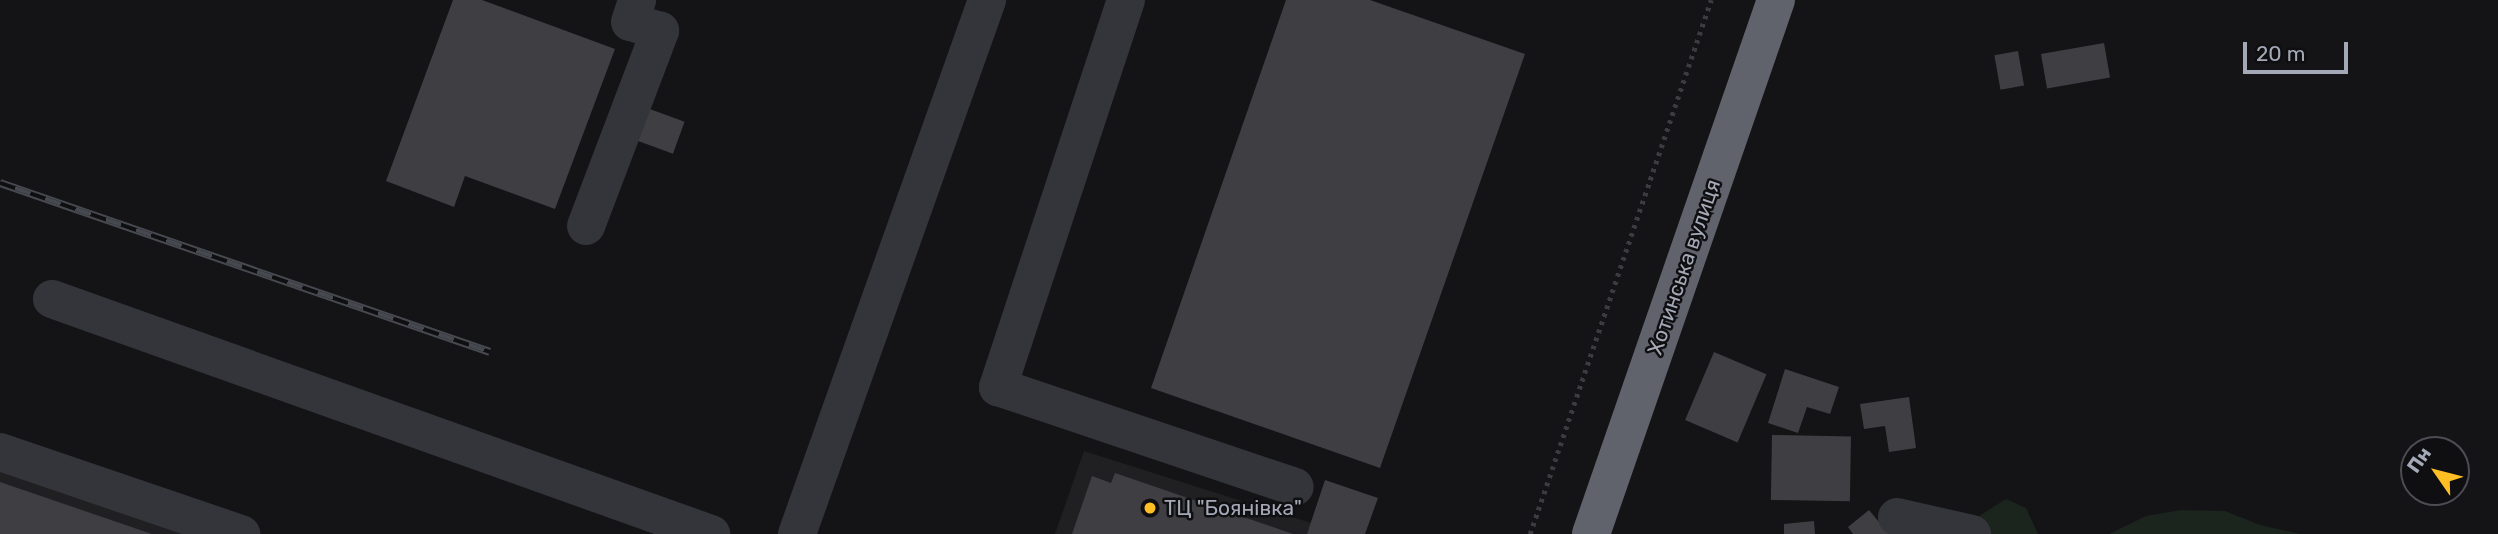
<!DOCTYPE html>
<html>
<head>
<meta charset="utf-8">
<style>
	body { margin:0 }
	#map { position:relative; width:2498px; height:534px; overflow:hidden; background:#141416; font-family:Rubik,sans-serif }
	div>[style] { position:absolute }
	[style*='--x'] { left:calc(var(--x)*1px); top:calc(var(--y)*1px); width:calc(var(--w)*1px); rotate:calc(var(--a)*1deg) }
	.built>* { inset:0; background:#202023 }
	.green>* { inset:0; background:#1b241d }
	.building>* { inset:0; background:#3e3e43; transform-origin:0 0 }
	.path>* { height:4.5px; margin-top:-2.25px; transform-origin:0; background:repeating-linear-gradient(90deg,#3a3c42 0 3.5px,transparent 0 8.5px) }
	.minor>* { height:38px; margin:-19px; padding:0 19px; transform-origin:19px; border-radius:19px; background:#34353b }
	.highway>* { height:38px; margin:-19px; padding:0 19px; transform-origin:19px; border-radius:19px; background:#60636c }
	.rail>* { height:8px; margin-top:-4px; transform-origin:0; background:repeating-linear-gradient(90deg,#0f0f11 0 16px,#474950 0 32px); box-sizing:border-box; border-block:2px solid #474950 }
	.dots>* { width:19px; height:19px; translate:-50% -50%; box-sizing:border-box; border:4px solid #0f0f11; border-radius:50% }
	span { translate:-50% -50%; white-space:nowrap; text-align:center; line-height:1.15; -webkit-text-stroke:5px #0f0f11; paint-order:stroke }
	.street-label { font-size:21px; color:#a4a9b7 }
	.poi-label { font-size:21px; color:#a4a9b7 }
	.left { translate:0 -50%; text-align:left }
	.north { position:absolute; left:2400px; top:436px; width:70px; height:70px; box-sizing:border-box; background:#0f0f11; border:2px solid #4b4d53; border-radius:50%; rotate:305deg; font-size:19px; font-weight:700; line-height:28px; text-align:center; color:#a4a9b7 }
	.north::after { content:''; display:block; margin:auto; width:24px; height:32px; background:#fdbf24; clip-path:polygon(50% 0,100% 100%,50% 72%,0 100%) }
	.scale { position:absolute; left:2243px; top:42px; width:105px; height:32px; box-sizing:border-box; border:4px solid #a4a9b7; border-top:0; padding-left:9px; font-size:21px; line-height:24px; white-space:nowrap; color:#a4a9b7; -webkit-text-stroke:5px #0f0f11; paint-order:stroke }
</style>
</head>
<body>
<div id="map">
	<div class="built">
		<div style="clip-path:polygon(1084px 451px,1311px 523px,1307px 534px,1055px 534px)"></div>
		<div style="clip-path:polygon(0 452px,241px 534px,0 534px)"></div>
	</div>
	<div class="green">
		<div style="clip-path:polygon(2006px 499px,2026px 508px,2038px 534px,1914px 534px,1938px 517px,1979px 516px)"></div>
		<div style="clip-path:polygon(2181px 510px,2225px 511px,2260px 525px,2301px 534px,2109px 534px,2146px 516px)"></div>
	</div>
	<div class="building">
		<div style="clip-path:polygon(453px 0,482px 0,615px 49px,555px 209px,465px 176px,454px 207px,386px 181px)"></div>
		<div style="clip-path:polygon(1286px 0,1370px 0,1525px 54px,1380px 468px,1151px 388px)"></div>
		<div style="left:2104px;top:43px;width:35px;height:64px;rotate:80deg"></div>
		<div style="left:2018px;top:51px;width:35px;height:24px;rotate:80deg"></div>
		<div style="left:647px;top:108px;width:40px;height:34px;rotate:20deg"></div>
		<div style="left:1714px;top:352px;width:57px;height:74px;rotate:23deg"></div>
		<div style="clip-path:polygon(1785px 369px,1839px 387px,1830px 414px,1807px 407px,1798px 433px,1768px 423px)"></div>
		<div style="clip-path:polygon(1909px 397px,1916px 448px,1889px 452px,1885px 426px,1864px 429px,1860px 404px)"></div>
		<div style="left:1772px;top:435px;width:79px;height:65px;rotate:1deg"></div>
		<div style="clip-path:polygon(1115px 473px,1293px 534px,1072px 534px,1092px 476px,1111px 483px)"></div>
		<div style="clip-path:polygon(1325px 480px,1378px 498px,1365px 534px,1307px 534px)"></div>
		<div style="clip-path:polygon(0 482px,152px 534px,0 534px)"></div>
		<div style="clip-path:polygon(1869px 510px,1889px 534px,1853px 534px,1848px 527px)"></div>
		<div style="clip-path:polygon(1814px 521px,1815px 534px,1784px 534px,1784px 524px)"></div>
	</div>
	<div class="path">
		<div style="--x:1530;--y:534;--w:564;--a:-71.28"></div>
	</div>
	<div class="minor">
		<div style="--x:1126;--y:0;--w:408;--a:108.3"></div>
		<div style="--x:998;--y:387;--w:313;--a:18.6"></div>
		<div style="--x:586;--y:226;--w:209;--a:-69.2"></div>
		<div style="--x:660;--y:31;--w:31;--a:-163"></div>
		<div style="--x:630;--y:22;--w:23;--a:-72"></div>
		<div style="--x:52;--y:299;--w:700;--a:19.63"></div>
		<div style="--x:0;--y:452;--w:255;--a:18.8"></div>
		<div style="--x:1897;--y:517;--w:77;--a:12.8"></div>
		<div style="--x:797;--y:534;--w:567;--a:-70.41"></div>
	</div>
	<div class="highway">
		<div style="--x:1591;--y:534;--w:565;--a:-70.89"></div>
	</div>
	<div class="rail">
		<div style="--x:0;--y:183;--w:518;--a:19.03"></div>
	</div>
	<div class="dots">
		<div style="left:1150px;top:508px;background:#fdbf24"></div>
	</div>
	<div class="street-label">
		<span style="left:1684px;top:267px;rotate:-71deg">Хотинська вулиця</span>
	</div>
	<div class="poi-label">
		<span class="left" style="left:1164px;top:508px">ТЦ "Боянівка"</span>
	</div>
	<div class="north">Пн</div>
	<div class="scale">20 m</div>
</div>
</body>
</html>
